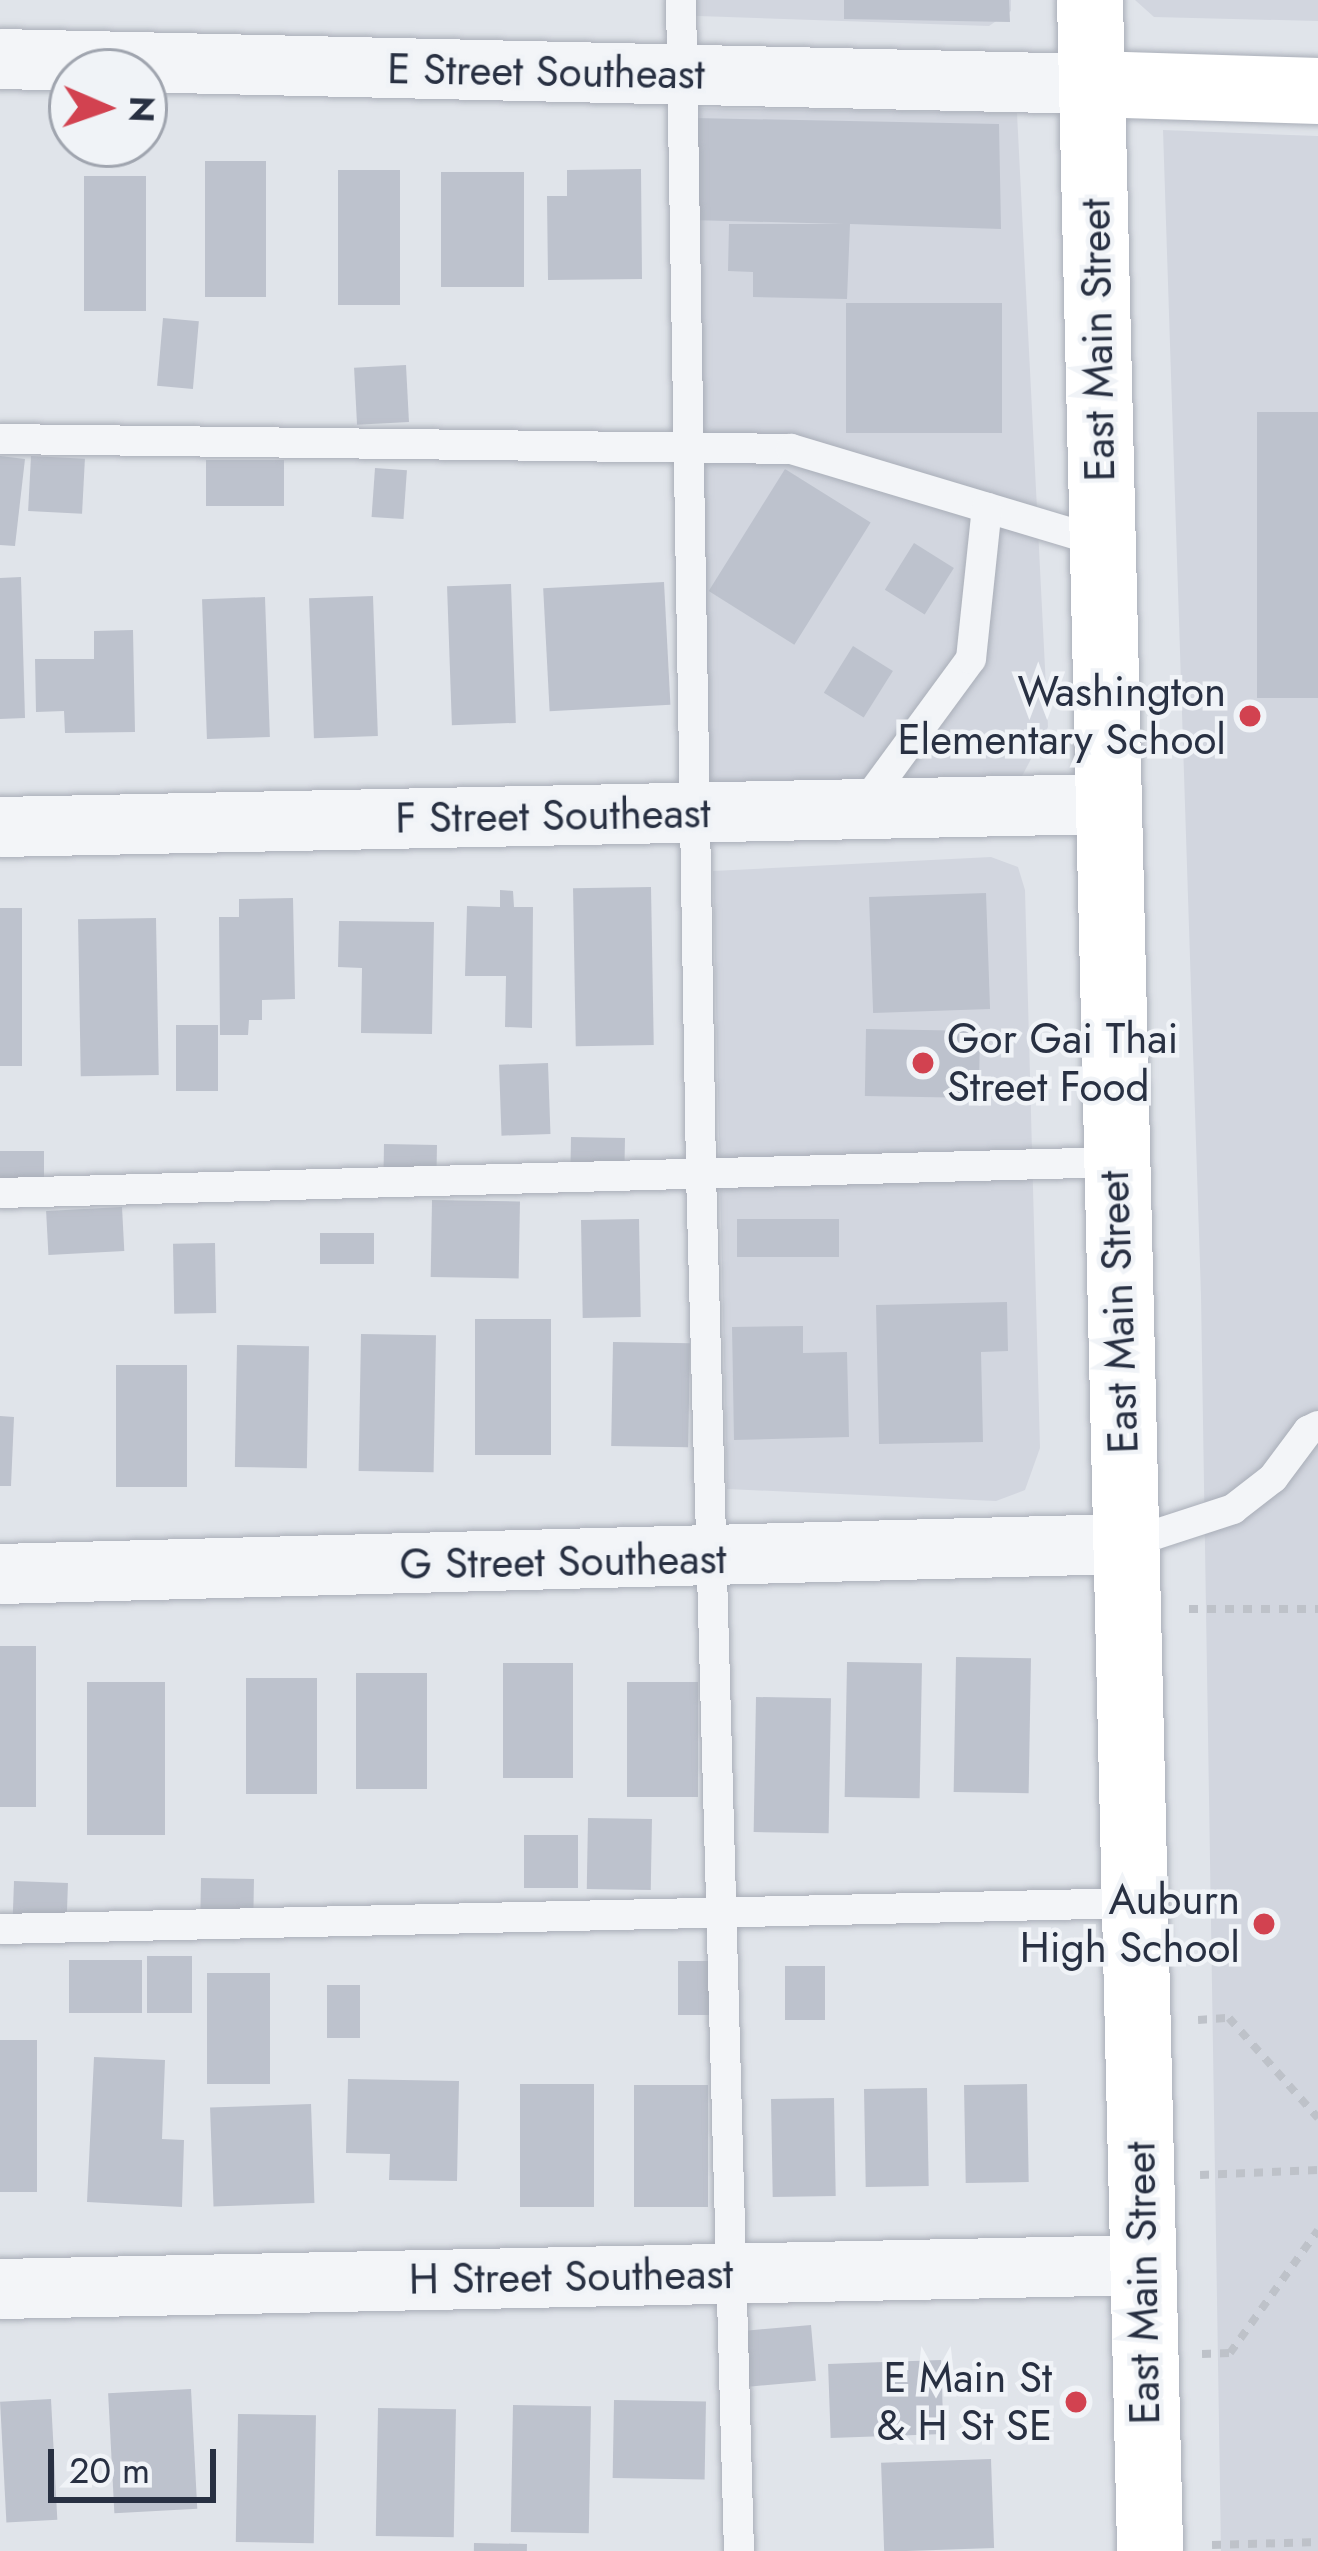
<!DOCTYPE html>
<html>
<head>
<meta charset="utf-8">
<style>
	body { margin:0 }
	#map { position:relative; width:1318px; height:2551px; overflow:hidden; background:#e0e4ea; font-family:Jost,sans-serif }
	div>[style] { position:absolute }
	[style*='--x'] { left:calc(var(--x)*1px); top:calc(var(--y)*1px); width:calc(var(--w)*1px); rotate:calc(var(--a)*1deg) }
	.built>* { inset:0; background:#d2d6df }
	.building>* { inset:0; background:#bdc2cd; transform-origin:0 0 }
	.path>* { height:8px; margin-top:-4px; transform-origin:0; background:repeating-linear-gradient(90deg,#bec2c9 0 9px,transparent 0 18px) }
	.roads { filter:drop-shadow(0 0 3px #a9aeb8) drop-shadow(0 0 3px #a9aeb8) }
	.lane>* { height:30px; margin:-15px; padding:0 15px; transform-origin:15px; border-radius:15px; background:#f3f5f8 }
	.street>* { height:60px; margin:-30px; padding:0 30px; transform-origin:30px; border-radius:30px; background:#f3f5f8 }
	.secondary>* { height:66px; margin:-33px; padding:0 33px; transform-origin:33px; border-radius:33px; background:#fff }
	.dots>* { width:33px; height:33px; translate:-50% -50%; box-sizing:border-box; border:6px solid #f0f3f7; border-radius:50% }
	span { translate:-50% -50%; white-space:nowrap; text-align:center; line-height:1.15; -webkit-text-stroke:9px #f0f3f7; paint-order:stroke }
	.street-label { font-size:42px; color:#283042 }
	.poi-label { font-size:42px; color:#283042 }
	.right { translate:-100% -50%; text-align:right }
	.left { translate:0 -50%; text-align:left }
	.north { position:absolute; left:48px; top:48px; width:120px; height:120px; box-sizing:border-box; background:#f0f3f7; border:3px solid #a0a5af; border-radius:50%; rotate:92deg; font-size:33px; font-weight:700; line-height:48px; text-align:center; color:#283042 }
	.north::after { content:''; display:block; margin:auto; width:42px; height:54px; background:#d24250; clip-path:polygon(50% 0,100% 100%,50% 72%,0 100%) }
	.scale { position:absolute; left:48px; top:2449px; width:168px; height:54px; box-sizing:border-box; border:6px solid #283042; border-top:0; padding-left:15px; font-size:36px; line-height:42px; white-space:nowrap; color:#283042; -webkit-text-stroke:9px #f0f3f7; paint-order:stroke }
</style>
</head>
<body>
<div id="map">
	<div class="built">
		<div style="clip-path:polygon(669px 0,1011px 0,1011px 11px,989px 26px,669px 15px)"></div>
		<div style="clip-path:polygon(1135px 0,1318px 0,1318px 21px,1154px 17px)"></div>
		<div style="clip-path:polygon(688px 108px,1017px 113px,1048px 727px,1021px 778px,706px 789px)"></div>
		<div style="clip-path:polygon(1163px 130px,1318px 136px,1318px 2551px,1221px 2551px,1201px 1296px)"></div>
		<div style="clip-path:polygon(991px 857px,1018px 867px,1025px 890px,1040px 1448px,1025px 1490px,996px 1501px,727px 1489px,713px 871px)"></div>
	</div>
	<div class="building">
		<div style="clip-path:polygon(844px 0,1009px 0,1010px 22px,844px 19px)"></div>
		<div style="clip-path:polygon(694px 118px,999px 124px,1001px 229px,850px 224px,847px 299px,753px 297px,753px 272px,728px 271px,729px 224px,844px 224px,691px 220px)"></div>
		<div style="left:205px;top:161px;width:61px;height:136px"></div>
		<div style="clip-path:polygon(641px 169px,642px 279px,548px 280px,547px 196px,567px 196px,567px 170px)"></div>
		<div style="left:338px;top:170px;width:62px;height:135px"></div>
		<div style="left:524px;top:172px;width:115px;height:83px;rotate:90deg"></div>
		<div style="left:84px;top:176px;width:62px;height:135px"></div>
		<div style="left:846px;top:303px;width:156px;height:130px"></div>
		<div style="left:163px;top:318px;width:36px;height:68px;rotate:5deg"></div>
		<div style="left:406px;top:365px;width:57px;height:52px;rotate:87deg"></div>
		<div style="left:1257px;top:412px;width:61px;height:286px"></div>
		<div style="clip-path:polygon(0 456px,25px 459px,15px 546px,0 545px)"></div>
		<div style="left:31px;top:456px;width:54px;height:55px;rotate:3deg"></div>
		<div style="left:206px;top:460px;width:78px;height:46px"></div>
		<div style="left:375px;top:468px;width:32px;height:49px;rotate:4deg"></div>
		<div style="left:785px;top:469px;width:101px;height:144px;rotate:32deg"></div>
		<div style="left:914px;top:543px;width:47px;height:55px;rotate:32deg"></div>
		<div style="clip-path:polygon(21px 577px,25px 718px,0 719px,0 578px)"></div>
		<div style="left:664px;top:582px;width:123px;height:121px;rotate:87deg"></div>
		<div style="left:511px;top:584px;width:139px;height:64px;rotate:88deg"></div>
		<div style="left:373px;top:596px;width:140px;height:64px;rotate:88deg"></div>
		<div style="left:265px;top:597px;width:140px;height:63px;rotate:88deg"></div>
		<div style="clip-path:polygon(133px 630px,135px 732px,65px 733px,64px 711px,36px 712px,35px 659px,94px 659px,94px 631px)"></div>
		<div style="left:853px;top:646px;width:47px;height:55px;rotate:32deg"></div>
		<div style="left:651px;top:887px;width:158px;height:78px;rotate:89deg"></div>
		<div style="clip-path:polygon(500px 890px,513px 891px,514px 907px,533px 907px,532px 1028px,505px 1027px,506px 976px,465px 976px,467px 906px,500px 907px)"></div>
		<div style="left:986px;top:893px;width:116px;height:117px;rotate:88deg"></div>
		<div style="clip-path:polygon(293px 898px,295px 999px,262px 1000px,262px 1020px,249px 1020px,248px 1035px,220px 1035px,219px 917px,239px 917px,239px 899px)"></div>
		<div style="left:0;top:908px;width:22px;height:158px"></div>
		<div style="left:156px;top:918px;width:157px;height:78px;rotate:89deg"></div>
		<div style="clip-path:polygon(339px 921px,434px 922px,432px 1034px,361px 1033px,362px 968px,338px 967px)"></div>
		<div style="left:218px;top:1025px;width:66px;height:42px;rotate:90deg"></div>
		<div style="left:866px;top:1029px;width:114px;height:67px;rotate:1deg"></div>
		<div style="left:548px;top:1063px;width:71px;height:49px;rotate:88deg"></div>
		<div style="left:571px;top:1137px;width:54px;height:31px;rotate:1deg"></div>
		<div style="left:384px;top:1144px;width:53px;height:32px;rotate:1deg"></div>
		<div style="left:0;top:1151px;width:44px;height:30px"></div>
		<div style="left:432px;top:1200px;width:88px;height:77px;rotate:1deg"></div>
		<div style="left:122px;top:1207px;width:44px;height:76px;rotate:87deg"></div>
		<div style="left:639px;top:1219px;width:98px;height:58px;rotate:89deg"></div>
		<div style="left:839px;top:1219px;width:38px;height:102px;rotate:90deg"></div>
		<div style="left:320px;top:1233px;width:54px;height:31px"></div>
		<div style="left:215px;top:1243px;width:70px;height:42px;rotate:89deg"></div>
		<div style="clip-path:polygon(1007px 1302px,1008px 1351px,981px 1352px,983px 1442px,879px 1444px,876px 1305px)"></div>
		<div style="left:475px;top:1319px;width:76px;height:136px"></div>
		<div style="clip-path:polygon(803px 1326px,803px 1353px,847px 1352px,849px 1437px,734px 1440px,732px 1327px)"></div>
		<div style="left:361px;top:1334px;width:75px;height:137px;rotate:1deg"></div>
		<div style="left:613px;top:1342px;width:77px;height:104px;rotate:1deg"></div>
		<div style="left:237px;top:1345px;width:72px;height:122px;rotate:1deg"></div>
		<div style="left:116px;top:1365px;width:71px;height:122px"></div>
		<div style="clip-path:polygon(0 1416px,14px 1417px,11px 1486px,0 1486px)"></div>
		<div style="left:0;top:1646px;width:36px;height:161px"></div>
		<div style="left:956px;top:1657px;width:75px;height:135px;rotate:1deg"></div>
		<div style="left:847px;top:1662px;width:75px;height:135px;rotate:1deg"></div>
		<div style="left:573px;top:1663px;width:115px;height:70px;rotate:90deg"></div>
		<div style="left:427px;top:1673px;width:116px;height:71px;rotate:90deg"></div>
		<div style="left:246px;top:1678px;width:71px;height:116px"></div>
		<div style="left:87px;top:1682px;width:78px;height:153px"></div>
		<div style="left:698px;top:1682px;width:115px;height:71px;rotate:90deg"></div>
		<div style="left:756px;top:1697px;width:75px;height:135px;rotate:1deg"></div>
		<div style="left:588px;top:1818px;width:64px;height:71px;rotate:1deg"></div>
		<div style="left:524px;top:1835px;width:54px;height:53px"></div>
		<div style="left:201px;top:1878px;width:53px;height:37px;rotate:1deg"></div>
		<div style="left:14px;top:1881px;width:54px;height:39px;rotate:2deg"></div>
		<div style="left:147px;top:1956px;width:45px;height:57px"></div>
		<div style="left:142px;top:1960px;width:53px;height:73px;rotate:90deg"></div>
		<div style="left:678px;top:1961px;width:39px;height:54px"></div>
		<div style="left:785px;top:1966px;width:40px;height:54px"></div>
		<div style="left:207px;top:1973px;width:63px;height:111px"></div>
		<div style="left:327px;top:1985px;width:33px;height:53px"></div>
		<div style="left:0;top:2040px;width:37px;height:152px"></div>
		<div style="clip-path:polygon(94px 2057px,165px 2060px,162px 2139px,184px 2140px,182px 2207px,87px 2202px)"></div>
		<div style="clip-path:polygon(348px 2079px,459px 2081px,457px 2181px,389px 2180px,390px 2154px,346px 2153px)"></div>
		<div style="left:520px;top:2084px;width:74px;height:123px"></div>
		<div style="left:1027px;top:2084px;width:98px;height:63px;rotate:89deg"></div>
		<div style="left:634px;top:2085px;width:74px;height:122px"></div>
		<div style="left:927px;top:2088px;width:98px;height:63px;rotate:89deg"></div>
		<div style="left:834px;top:2098px;width:98px;height:63px;rotate:89deg"></div>
		<div style="left:311px;top:2104px;width:99px;height:101px;rotate:88deg"></div>
		<div style="left:811px;top:2325px;width:56px;height:68px;rotate:85deg"></div>
		<div style="left:941px;top:2360px;width:74px;height:113px;rotate:88deg"></div>
		<div style="left:191px;top:2389px;width:120px;height:83px;rotate:87deg"></div>
		<div style="left:51px;top:2399px;width:121px;height:51px;rotate:87deg"></div>
		<div style="left:614px;top:2400px;width:92px;height:78px;rotate:1deg"></div>
		<div style="left:513px;top:2405px;width:78px;height:127px;rotate:1deg"></div>
		<div style="left:378px;top:2408px;width:78px;height:128px;rotate:1deg"></div>
		<div style="left:238px;top:2414px;width:78px;height:128px;rotate:1deg"></div>
		<div style="left:991px;top:2459px;width:89px;height:110px;rotate:88deg"></div>
		<div style="left:474px;top:2543px;width:53px;height:8px;rotate:1deg"></div>
	</div>
	<div class="path">
		<div style="--x:1189;--y:1609;--w:129;--a:0"></div>
		<div style="--x:1198;--y:2020;--w:31;--a:-4"></div>
		<div style="--x:1229;--y:2018;--w:134;--a:48.3"></div>
		<div style="--x:1200;--y:2175;--w:118;--a:-2.4"></div>
		<div style="--x:1202;--y:2354;--w:28;--a:-2"></div>
		<div style="--x:1230;--y:2353;--w:151;--a:-54.4"></div>
		<div style="--x:1212;--y:2545;--w:106;--a:-1.6"></div>
	</div>
	<div class="roads">
		<div class="lane">
			<div style="--x:681;--y:0;--w:1174;--a:89.02"></div>
			<div style="--x:701;--y:1174;--w:1378;--a:88.42"></div>
			<div style="--x:0;--y:439;--w:791;--a:0.72"></div>
			<div style="--x:791;--y:449;--w:324;--a:16.7"></div>
			<div style="--x:860;--y:810;--w:187;--a:-53.7"></div>
			<div style="--x:971;--y:659;--w:152;--a:-84"></div>
			<div style="--x:0;--y:1193;--w:1114;--a:-1.59"></div>
			<div style="--x:1126;--y:1544;--w:113;--a:-18.1"></div>
			<div style="--x:1233;--y:1509;--w:51;--a:-37.8"></div>
			<div style="--x:1273;--y:1478;--w:59;--a:-53.3"></div>
			<div style="--x:1308;--y:1431;--w:11;--a:-27"></div>
			<div style="--x:0;--y:1929;--w:1134;--a:-1.31"></div>
		</div>
		<div class="street">
			<div style="--x:0;--y:59;--w:1093;--a:1.31"></div>
			<div style="--x:0;--y:827;--w:1105;--a:-1.19"></div>
			<div style="--x:0;--y:1574;--w:1126;--a:-1.53"></div>
			<div style="--x:0;--y:2289;--w:1143;--a:-1.2"></div>
		</div>
		<div class="secondary">
			<div style="--x:1090;--y:0;--w:2552;--a:88.65"></div>
			<div style="--x:1093;--y:84;--w:225;--a:1.8"></div>
		</div>
	</div>
	<div class="dots">
		<div style="left:1250px;top:716px;background:#d24250"></div>
		<div style="left:923px;top:1063px;background:#d24250"></div>
		<div style="left:1264px;top:1924px;background:#d24250"></div>
		<div style="left:1076px;top:2402px;background:#d24250"></div>
	</div>
	<div class="street-label">
		<span style="left:546px;top:72px;rotate:1deg">E Street Southeast</span>
		<span style="left:1098px;top:340px;rotate:-91deg">East Main Street</span>
		<span style="left:553px;top:816px;rotate:-1deg">F Street Southeast</span>
		<span style="left:1119px;top:1312px;rotate:-92deg">East Main Street</span>
		<span style="left:563px;top:1562px;rotate:-1deg">G Street Southeast</span>
		<span style="left:571px;top:2277px;rotate:-1deg">H Street Southeast</span>
		<span style="left:1143px;top:2283px;rotate:-91deg">East Main Street</span>
	</div>
	<div class="poi-label">
		<span class="right" style="left:1226px;top:716px">Washington<br>Elementary School</span>
		<span class="left" style="left:947px;top:1063px">Gor Gai Thai<br>Street Food</span>
		<span class="right" style="left:1240px;top:1924px">Auburn<br>High School</span>
		<span class="right" style="left:1052px;top:2402px">E Main St<br>&amp; H St SE</span>
	</div>
	<div class="north">N</div>
	<div class="scale">20 m</div>
</div>
</body>
</html>
